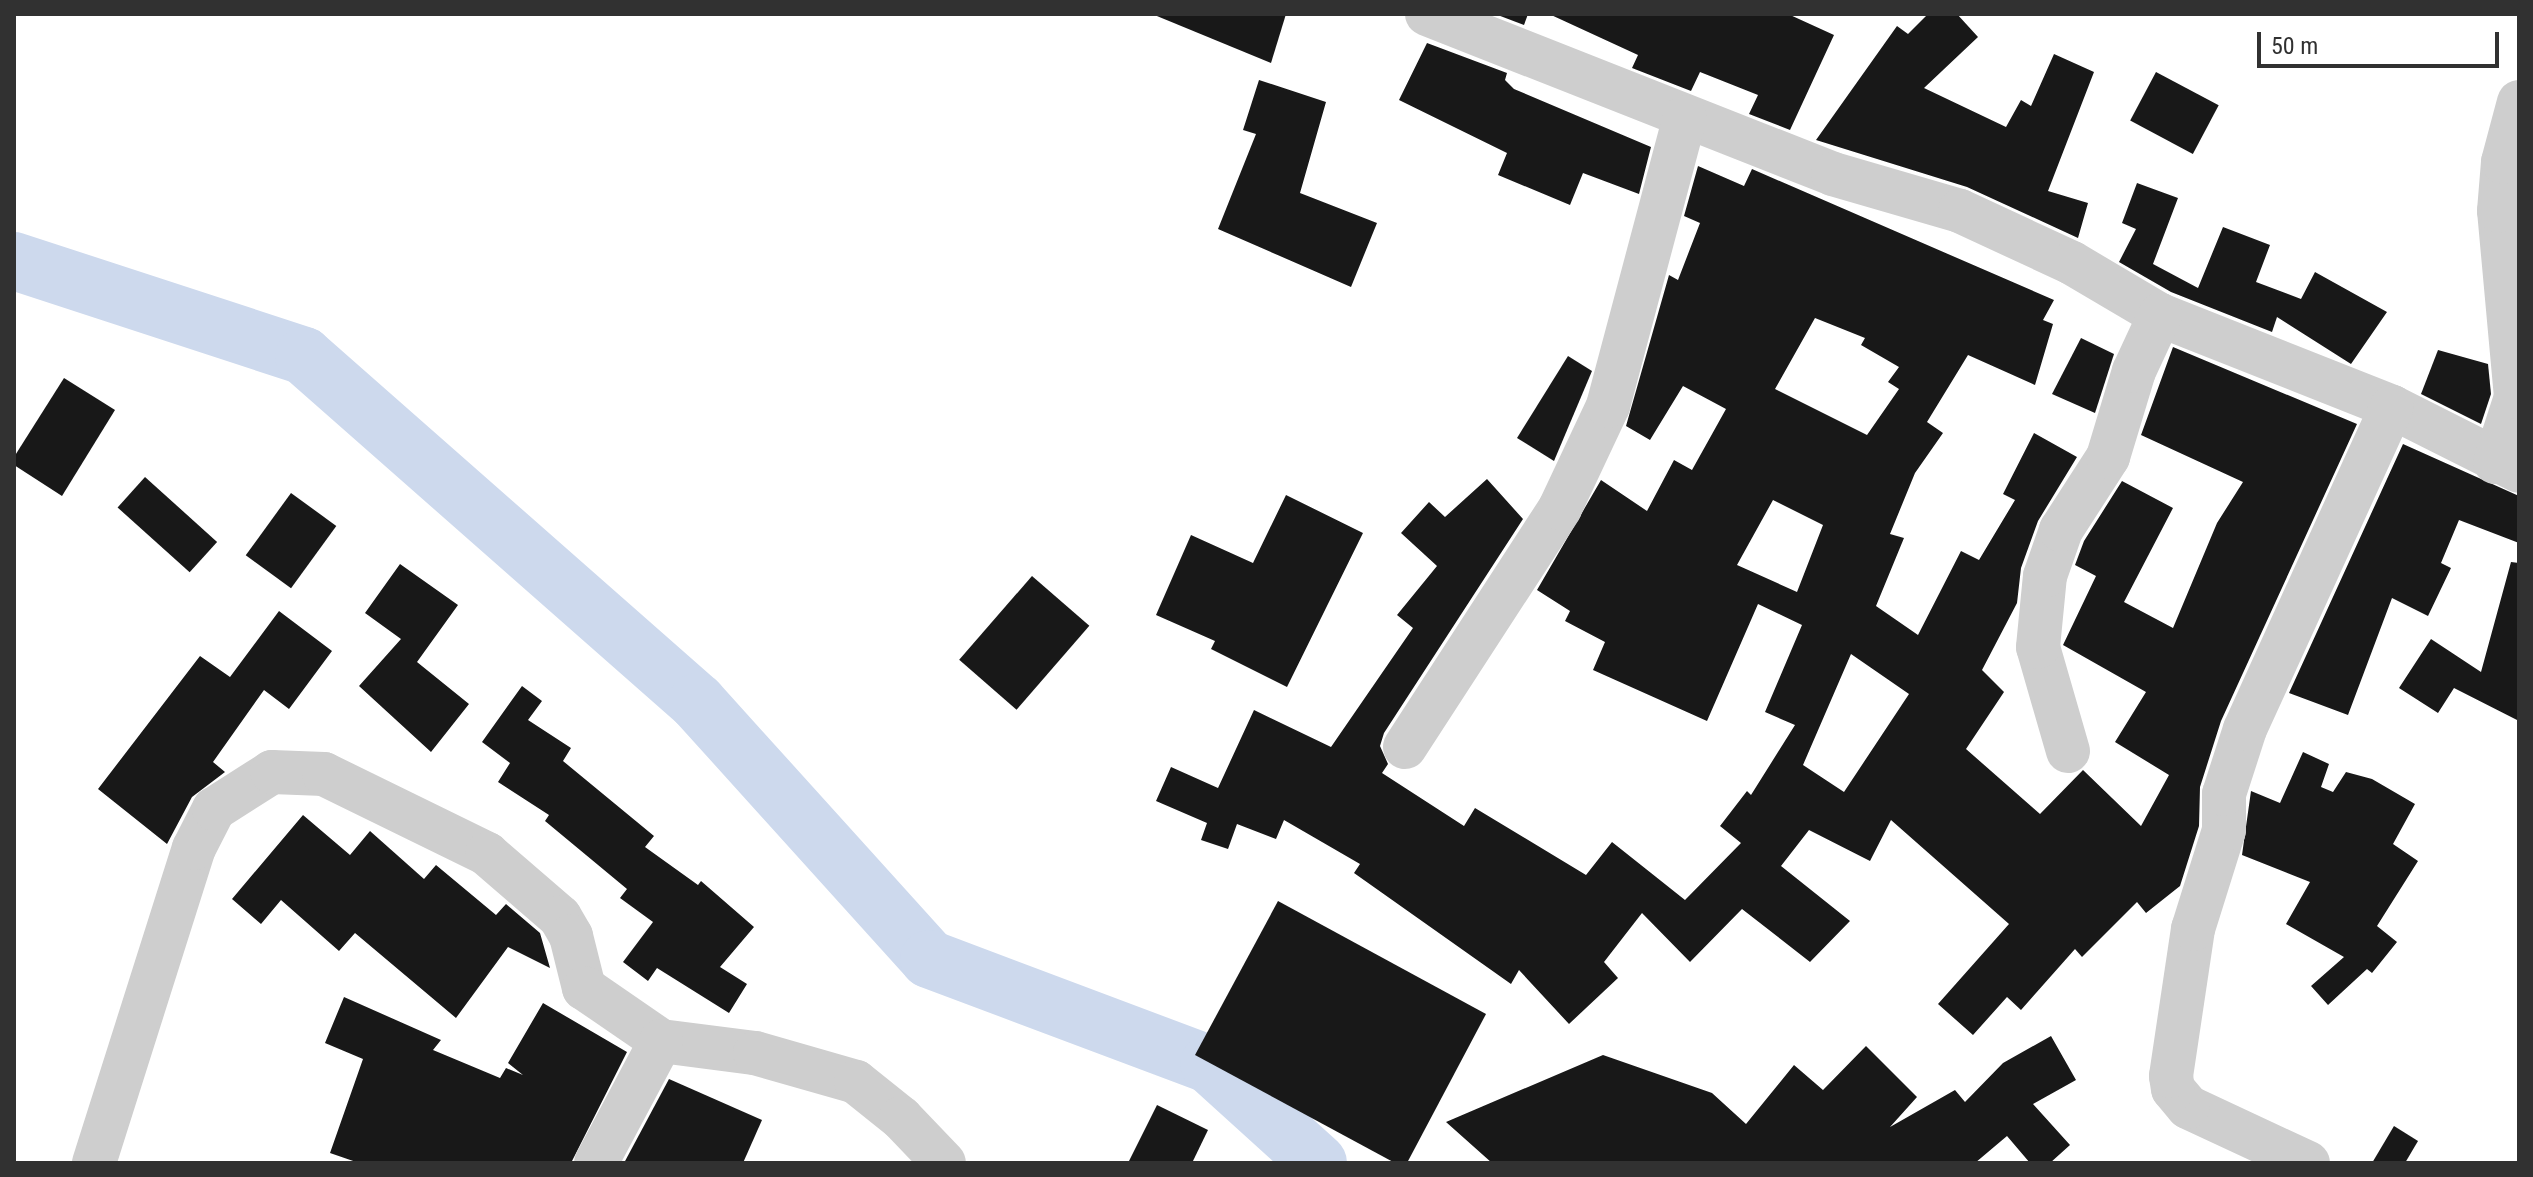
<!DOCTYPE html>
<html>
<head>
<meta charset="utf-8">
<style>
	body { margin:0 }
	#map { position:relative; width:2533px; height:1177px; overflow:hidden; background:#fff; font-family:"Roboto Condensed",sans-serif }
	div>[style] { position:absolute }
	[style*='--x'] { left:calc(var(--x)*1px); top:calc(var(--y)*1px); width:calc(var(--w)*1px); rotate:calc(var(--a)*1deg) }
	.river>* { height:58px; margin:-29px; padding:0 29px; transform-origin:29px; border-radius:29px; background:#cdd9ed }
	.building>* { inset:0; background:#181818; transform-origin:0 0 }
	.minor>* { height:44px; margin:-22px; padding:0 22px; transform-origin:22px; border-radius:22px; background:#cecece }
	span { translate:-50% -50%; white-space:nowrap; text-align:center; line-height:1.15; -webkit-text-stroke:8px #fff; paint-order:stroke }
	.frame { position:absolute; inset:0; border:16px solid #313131; pointer-events:none }
	.scale { position:absolute; left:2257px; top:32px; width:242px; height:36px; box-sizing:border-box; border:4px solid #313131; border-top:0; padding-left:10px; font-size:24px; line-height:28px; white-space:nowrap; color:#313131; -webkit-text-stroke:6px #fff; paint-order:stroke }
</style>
</head>
<body>
<div id="map">
	<div class="river">
		<div style="--x:14;--y:261;--w:305;--a:18.1"></div>
		<div style="--x:304;--y:356;--w:524;--a:41.36"></div>
		<div style="--x:697;--y:702;--w:346;--a:47.9"></div>
		<div style="--x:929;--y:959;--w:299;--a:20.6"></div>
		<div style="--x:1209;--y:1064;--w:147;--a:42.2"></div>
	</div>
	<div class="building">
		<div style="clip-path:polygon(1152px 14px,1286px 14px,1271px 63px)"></div>
		<div style="clip-path:polygon(1495px 14px,1528px 14px,1524px 25px)"></div>
		<div style="clip-path:polygon(1549px 14px,1788px 14px,1834px 35px,1790px 130px,1749px 114px,1758px 95px,1700px 72px,1691px 91px,1632px 68px,1638px 55px)"></div>
		<div style="clip-path:polygon(1928px 14px,1957px 14px,1978px 37px,1924px 88px,2006px 127px,2021px 100px,2031px 106px,2054px 54px,2094px 72px,2048px 191px,2088px 203px,2078px 238px,1967px 187px,1816px 140px,1897px 26px,1908px 34px)"></div>
		<div style="clip-path:polygon(1427px 43px,1507px 73px,1505px 80px,1514px 89px,1651px 147px,1639px 194px,1583px 173px,1570px 205px,1498px 175px,1507px 153px,1399px 100px)"></div>
		<div style="left:2156px;top:72px;width:71px;height:55px;rotate:28deg"></div>
		<div style="clip-path:polygon(1259px 80px,1326px 102px,1300px 193px,1377px 223px,1351px 287px,1218px 229px,1256px 134px,1243px 130px)"></div>
		<div style="clip-path:polygon(evenodd,1698px 166px,1744px 186px,1752px 169px,2054px 300px,2043px 320px,2053px 324px,2035px 385px,1968px 355px,1927px 422px,1943px 433px,1915px 473px,1890px 534px,1904px 538px,1876px 606px,1918px 635px,1961px 551px,1979px 560px,2015px 500px,2003px 494px,2034px 433px,2077px 457px,2038px 521px,2021px 568px,2017px 603px,1982px 670px,2004px 692px,1966px 749px,2040px 814px,2083px 770px,2141px 826px,2169px 775px,2115px 742px,2146px 692px,2063px 645px,2096px 576px,2075px 565px,2084px 541px,2122px 481px,2173px 508px,2124px 602px,2173px 628px,2217px 523px,2243px 482px,2141px 435px,2173px 347px,2357px 424px,2221px 721px,2200px 787px,2199px 826px,2180px 886px,2146px 913px,2137px 902px,2082px 957px,2075px 949px,2021px 1010px,2007px 997px,1973px 1035px,1938px 1004px,2009px 924px,1891px 820px,1870px 861px,1809px 830px,1781px 866px,1850px 921px,1810px 962px,1742px 909px,1690px 962px,1642px 913px,1604px 962px,1618px 978px,1569px 1024px,1519px 970px,1511px 984px,1354px 873px,1360px 864px,1284px 820px,1276px 839px,1237px 824px,1228px 849px,1201px 840px,1207px 823px,1156px 801px,1171px 767px,1218px 788px,1254px 710px,1331px 747px,1413px 628px,1397px 615px,1437px 566px,1401px 533px,1429px 502px,1445px 517px,1487px 479px,1523px 519px,1384px 733px,1380px 746px,1388px 764px,1382px 773px,1464px 826px,1475px 808px,1586px 875px,1612px 842px,1685px 900px,1741px 843px,1720px 826px,1747px 791px,1751px 795px,1795px 725px,1765px 712px,1802px 625px,1758px 604px,1707px 721px,1593px 670px,1605px 642px,1565px 621px,1570px 611px,1537px 590px,1601px 480px,1647px 511px,1674px 460px,1692px 470px,1726px 409px,1683px 386px,1650px 440px,1626px 426px,1669px 275px,1678px 280px,1700px 223px,1684px 216px,1698px 166px,1815px 318px,1865px 338px,1861px 345px,1899px 367px,1888px 382px,1899px 389px,1867px 435px,1775px 389px,1815px 318px,1698px 166px,1773px 500px,1823px 525px,1797px 592px,1737px 565px,1773px 500px,1698px 166px,1851px 654px,1909px 694px,1844px 792px,1803px 765px,1851px 654px)"></div>
		<div style="clip-path:polygon(2137px 183px,2178px 198px,2153px 264px,2198px 288px,2223px 227px,2270px 245px,2256px 282px,2301px 299px,2315px 272px,2387px 312px,2351px 364px,2277px 317px,2272px 332px,2171px 292px,2119px 262px,2136px 229px,2122px 223px)"></div>
		<div style="clip-path:polygon(2081px 338px,2114px 354px,2095px 413px,2052px 394px)"></div>
		<div style="clip-path:polygon(2438px 350px,2488px 364px,2491px 394px,2481px 424px,2421px 394px)"></div>
		<div style="clip-path:polygon(1568px 356px,1592px 371px,1554px 461px,1517px 438px)"></div>
		<div style="clip-path:polygon(64px 378px,115px 410px,62px 496px,14px 465px,14px 457px)"></div>
		<div style="clip-path:polygon(2403px 444px,2519px 496px,2519px 543px,2459px 520px,2441px 563px,2451px 568px,2428px 616px,2392px 598px,2348px 715px,2289px 693px)"></div>
		<div style="left:145px;top:477px;width:97px;height:41px;rotate:42deg"></div>
		<div style="left:291px;top:493px;width:56px;height:77px;rotate:36deg"></div>
		<div style="clip-path:polygon(1286px 495px,1363px 533px,1287px 687px,1211px 649px,1215px 641px,1156px 615px,1191px 535px,1253px 563px)"></div>
		<div style="clip-path:polygon(2511px 562px,2519px 563px,2519px 721px,2454px 688px,2438px 713px,2399px 688px,2431px 639px,2481px 672px)"></div>
		<div style="clip-path:polygon(400px 564px,458px 605px,417px 662px,469px 704px,431px 752px,359px 686px,401px 639px,365px 613px)"></div>
		<div style="left:1032px;top:576px;width:76px;height:111px;rotate:41deg"></div>
		<div style="clip-path:polygon(279px 611px,332px 651px,289px 709px,264px 690px,213px 762px,225px 772px,192px 797px,167px 844px,98px 789px,200px 656px,230px 677px)"></div>
		<div style="clip-path:polygon(522px 686px,542px 701px,528px 720px,571px 748px,563px 761px,654px 836px,645px 847px,698px 885px,701px 881px,754px 927px,720px 967px,747px 984px,729px 1013px,657px 968px,648px 981px,623px 962px,653px 922px,620px 898px,627px 889px,545px 821px,549px 815px,498px 782px,510px 763px,482px 742px)"></div>
		<div style="clip-path:polygon(2303px 752px,2329px 764px,2321px 787px,2333px 792px,2346px 772px,2372px 779px,2415px 804px,2393px 844px,2418px 861px,2377px 926px,2397px 942px,2372px 973px,2367px 969px,2328px 1005px,2311px 986px,2344px 957px,2286px 924px,2310px 882px,2242px 855px,2251px 791px,2280px 803px)"></div>
		<div style="clip-path:polygon(303px 815px,350px 855px,370px 831px,424px 879px,436px 865px,496px 915px,506px 904px,540px 933px,550px 968px,508px 947px,456px 1018px,355px 933px,339px 951px,281px 900px,261px 924px,232px 899px)"></div>
		<div style="clip-path:polygon(1278px 901px,1486px 1014px,1407px 1163px,1395px 1163px,1195px 1055px)"></div>
		<div style="clip-path:polygon(344px 997px,441px 1040px,433px 1050px,500px 1078px,506px 1068px,523px 1075px,508px 1063px,543px 1003px,627px 1052px,571px 1163px,359px 1163px,330px 1153px,363px 1059px,325px 1043px)"></div>
		<div style="clip-path:polygon(2051px 1036px,2076px 1080px,2033px 1104px,2070px 1145px,2050px 1163px,2030px 1163px,2007px 1136px,1975px 1163px,1492px 1163px,1446px 1122px,1603px 1055px,1712px 1093px,1746px 1124px,1794px 1065px,1823px 1090px,1866px 1046px,1917px 1097px,1890px 1127px,1955px 1090px,1965px 1102px,2003px 1063px)"></div>
		<div style="clip-path:polygon(669px 1079px,762px 1120px,743px 1163px,624px 1163px)"></div>
		<div style="clip-path:polygon(1157px 1105px,1208px 1130px,1192px 1163px,1128px 1163px)"></div>
		<div style="clip-path:polygon(2394px 1126px,2418px 1141px,2405px 1163px,2372px 1163px)"></div>
	</div>
	<div class="minor">
		<div style="--x:1427;--y:14;--w:436;--a:21.5"></div>
		<div style="--x:1833;--y:174;--w:132;--a:16.2"></div>
		<div style="--x:1960;--y:211;--w:123;--a:24.9"></div>
		<div style="--x:2072;--y:263;--w:102;--a:30.6"></div>
		<div style="--x:2160;--y:315;--w:250;--a:21.6"></div>
		<div style="--x:2392;--y:407;--w:142;--a:26.7"></div>
		<div style="--x:2495;--y:462;--w:68;--a:-72.1"></div>
		<div style="--x:2516;--y:397;--w:187;--a:-95.2"></div>
		<div style="--x:2499;--y:211;--w:49;--a:-85.3"></div>
		<div style="--x:2503;--y:162;--w:62;--a:-75.1"></div>
		<div style="--x:1405;--y:747;--w:285;--a:-57"></div>
		<div style="--x:1560;--y:508;--w:113;--a:-64.8"></div>
		<div style="--x:1608;--y:406;--w:299;--a:-75.1"></div>
		<div style="--x:2068;--y:751;--w:108;--a:-106.1"></div>
		<div style="--x:2038;--y:647;--w:71;--a:-84.4"></div>
		<div style="--x:2045;--y:576;--w:49;--a:-70.8"></div>
		<div style="--x:2061;--y:530;--w:87;--a:-57.2"></div>
		<div style="--x:2108;--y:457;--w:90;--a:-73.2"></div>
		<div style="--x:2134;--y:371;--w:62;--a:-65.1"></div>
		<div style="--x:94;--y:1163;--w:330;--a:-72.4"></div>
		<div style="--x:194;--y:848;--w:44;--a:-62.9"></div>
		<div style="--x:214;--y:809;--w:69;--a:-32.5"></div>
		<div style="--x:272;--y:772;--w:52;--a:2.2"></div>
		<div style="--x:324;--y:774;--w:182;--a:26.1"></div>
		<div style="--x:487;--y:854;--w:96;--a:40.8"></div>
		<div style="--x:560;--y:917;--w:22;--a:60"></div>
		<div style="--x:571;--y:936;--w:54;--a:76"></div>
		<div style="--x:584;--y:988;--w:93;--a:34.5"></div>
		<div style="--x:661;--y:1041;--w:95;--a:7.3"></div>
		<div style="--x:755;--y:1053;--w:105;--a:16"></div>
		<div style="--x:856;--y:1082;--w:58;--a:38.7"></div>
		<div style="--x:901;--y:1118;--w:62;--a:46.3"></div>
		<div style="--x:596;--y:1163;--w:138;--a:-62"></div>
		<div style="--x:2308;--y:1163;--w:132;--a:-155"></div>
		<div style="--x:2188;--y:1107;--w:23;--a:-130"></div>
		<div style="--x:2173;--y:1089;--w:13;--a:-99"></div>
		<div style="--x:2171;--y:1076;--w:149;--a:-81.5"></div>
		<div style="--x:2193;--y:929;--w:104;--a:-72.6"></div>
		<div style="--x:2224;--y:830;--w:36;--a:-90"></div>
		<div style="--x:2224;--y:794;--w:68;--a:-72.1"></div>
		<div style="--x:2245;--y:729;--w:354;--a:-65.5"></div>
	</div>
	<div class="frame"></div>
	<div class="scale">50 m</div>
</div>
</body>
</html>
